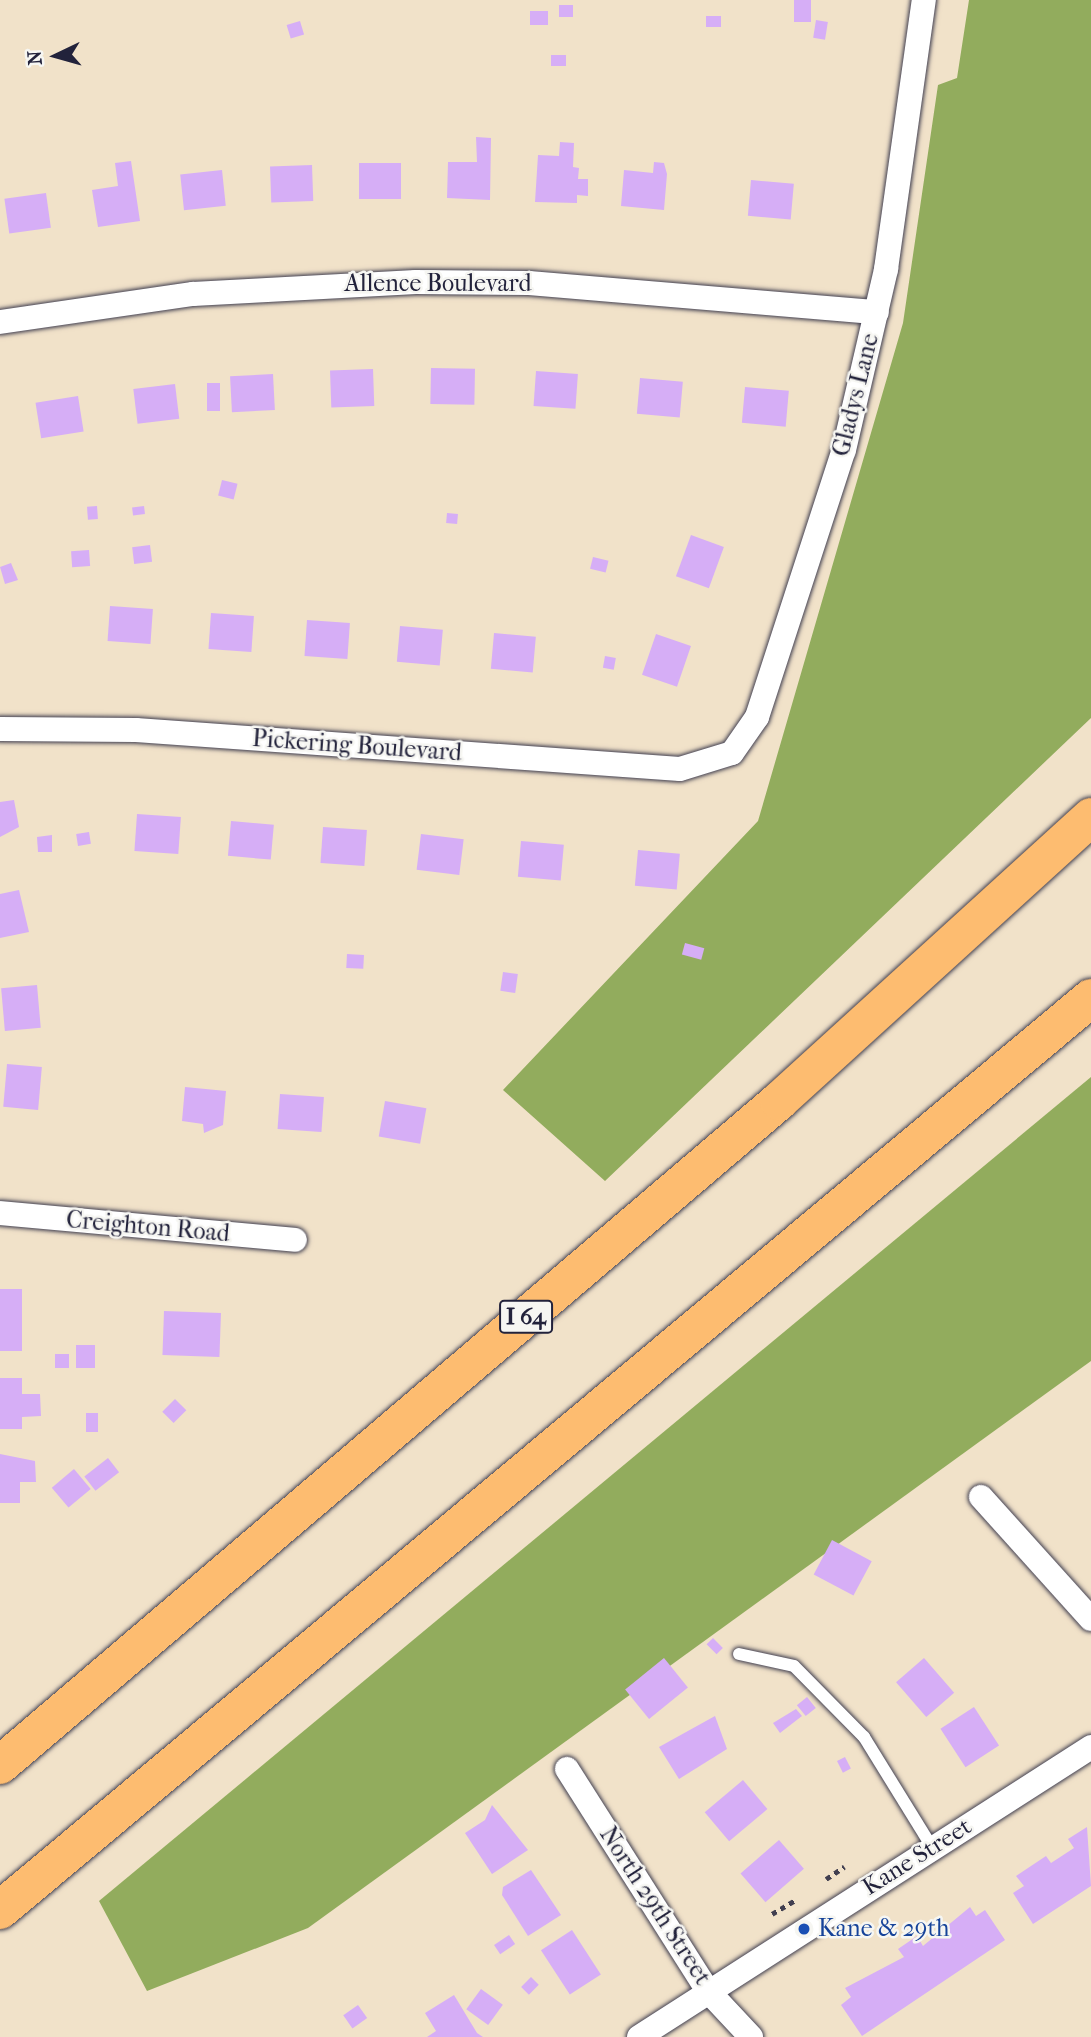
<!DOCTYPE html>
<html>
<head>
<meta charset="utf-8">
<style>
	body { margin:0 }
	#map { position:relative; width:1091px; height:2037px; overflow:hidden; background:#f1e2c9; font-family:"IM FELL French Canon",serif }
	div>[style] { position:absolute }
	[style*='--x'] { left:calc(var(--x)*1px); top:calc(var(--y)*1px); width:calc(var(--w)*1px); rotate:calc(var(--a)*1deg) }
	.forest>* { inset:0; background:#92ac5d }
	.building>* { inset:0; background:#d6aef6; transform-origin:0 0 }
	.path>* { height:4.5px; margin-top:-2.25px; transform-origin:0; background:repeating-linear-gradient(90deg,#413f50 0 5px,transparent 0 10px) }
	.roads { filter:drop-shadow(0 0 2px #413f50) drop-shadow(0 0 2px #413f50) }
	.service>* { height:12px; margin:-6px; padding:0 6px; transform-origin:6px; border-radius:6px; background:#fff }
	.minor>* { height:24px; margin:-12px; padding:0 12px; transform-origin:12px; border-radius:12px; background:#fff }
	.motorway>* { height:38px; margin:-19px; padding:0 19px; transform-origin:19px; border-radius:19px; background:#fdbc70 }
	.dots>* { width:19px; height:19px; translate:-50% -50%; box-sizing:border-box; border:4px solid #f6f6f2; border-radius:50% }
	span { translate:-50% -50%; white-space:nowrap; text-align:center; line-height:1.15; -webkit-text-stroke:5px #f6f6f2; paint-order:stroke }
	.shield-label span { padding:2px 5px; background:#f6f6f2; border:2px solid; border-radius:5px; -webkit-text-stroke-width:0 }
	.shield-label { font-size:23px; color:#22223b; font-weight:700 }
	.street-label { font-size:24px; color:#22223b }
	.transit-label { font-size:24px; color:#164399 }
	.left { translate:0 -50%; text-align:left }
	.north { position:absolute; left:21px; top:21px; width:70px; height:70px; -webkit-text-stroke:5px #f6f6f2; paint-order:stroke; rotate:265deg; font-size:19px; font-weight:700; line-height:28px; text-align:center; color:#22223b }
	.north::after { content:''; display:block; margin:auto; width:24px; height:32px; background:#22223b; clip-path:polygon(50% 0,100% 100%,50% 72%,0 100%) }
</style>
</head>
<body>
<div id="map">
	<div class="forest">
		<div style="clip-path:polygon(969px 0,1091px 0,1091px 718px,605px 1181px,503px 1090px,758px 821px,903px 323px,938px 85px,957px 78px)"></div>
		<div style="clip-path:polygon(1091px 1077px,1091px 1361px,308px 1928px,147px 1991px,99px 1901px)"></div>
	</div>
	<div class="building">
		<div style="left:794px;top:0;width:17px;height:22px"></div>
		<div style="left:559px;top:5px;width:14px;height:12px"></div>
		<div style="left:530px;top:11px;width:18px;height:14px"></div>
		<div style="left:706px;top:16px;width:15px;height:11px"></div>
		<div style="left:816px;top:20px;width:12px;height:18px;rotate:9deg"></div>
		<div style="left:300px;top:21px;width:14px;height:14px;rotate:73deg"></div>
		<div style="left:551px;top:55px;width:15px;height:11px"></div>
		<div style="clip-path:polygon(476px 137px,491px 138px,490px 200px,447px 198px,448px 162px,477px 162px)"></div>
		<div style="clip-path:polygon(560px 142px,574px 143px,573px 167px,579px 168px,578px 179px,588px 179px,588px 196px,577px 195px,577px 203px,535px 202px,538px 155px,559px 156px)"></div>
		<div style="clip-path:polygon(131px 161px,140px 221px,98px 227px,92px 190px,118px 186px,115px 163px)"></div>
		<div style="clip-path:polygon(654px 162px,664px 163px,667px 174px,664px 210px,621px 206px,624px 170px,653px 173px)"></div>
		<div style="left:359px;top:163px;width:42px;height:36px"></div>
		<div style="left:312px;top:165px;width:36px;height:42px;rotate:88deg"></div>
		<div style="left:222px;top:170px;width:36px;height:42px;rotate:84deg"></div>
		<div style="left:751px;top:180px;width:43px;height:36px;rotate:5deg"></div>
		<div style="left:46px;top:193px;width:35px;height:42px;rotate:82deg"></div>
		<div style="left:431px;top:368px;width:44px;height:36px;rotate:1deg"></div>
		<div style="left:373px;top:369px;width:37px;height:43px;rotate:88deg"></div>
		<div style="left:536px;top:371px;width:42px;height:35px;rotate:4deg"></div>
		<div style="left:273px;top:374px;width:36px;height:43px;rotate:87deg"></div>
		<div style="left:640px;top:378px;width:43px;height:36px;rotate:5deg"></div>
		<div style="left:207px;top:383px;width:13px;height:28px"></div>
		<div style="left:175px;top:384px;width:35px;height:42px;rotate:83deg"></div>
		<div style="left:745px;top:387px;width:44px;height:36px;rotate:5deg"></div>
		<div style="left:78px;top:396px;width:36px;height:43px;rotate:81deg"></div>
		<div style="left:222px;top:480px;width:16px;height:16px;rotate:14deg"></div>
		<div style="left:97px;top:506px;width:13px;height:10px;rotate:86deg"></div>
		<div style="left:144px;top:506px;width:8px;height:12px;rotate:83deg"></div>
		<div style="left:447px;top:513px;width:11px;height:10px;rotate:5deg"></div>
		<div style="left:691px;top:535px;width:35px;height:44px;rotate:20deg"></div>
		<div style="left:150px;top:545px;width:17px;height:18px;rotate:83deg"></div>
		<div style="left:89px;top:550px;width:16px;height:18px;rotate:86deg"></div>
		<div style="left:593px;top:557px;width:16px;height:12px;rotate:14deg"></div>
		<div style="clip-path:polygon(11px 563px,18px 580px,5px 584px,0 567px)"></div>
		<div style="left:110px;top:606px;width:43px;height:35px;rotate:4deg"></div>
		<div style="left:211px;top:613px;width:43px;height:36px;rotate:4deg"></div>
		<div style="left:307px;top:620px;width:43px;height:36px;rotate:4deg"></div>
		<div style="left:400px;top:626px;width:43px;height:36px;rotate:5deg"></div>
		<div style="left:494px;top:633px;width:42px;height:36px;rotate:5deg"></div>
		<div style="left:656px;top:634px;width:37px;height:43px;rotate:19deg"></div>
		<div style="left:605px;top:656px;width:11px;height:12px;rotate:10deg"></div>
		<div style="clip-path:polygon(14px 800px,19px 827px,0 837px,0 802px)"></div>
		<div style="left:137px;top:814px;width:44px;height:37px;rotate:4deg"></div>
		<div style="left:231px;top:821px;width:43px;height:35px;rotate:5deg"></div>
		<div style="left:323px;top:827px;width:44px;height:36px;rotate:4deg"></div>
		<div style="left:89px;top:832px;width:12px;height:13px;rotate:81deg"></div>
		<div style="left:421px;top:834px;width:43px;height:36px;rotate:7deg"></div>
		<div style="clip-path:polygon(52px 835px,52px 852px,38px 852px,37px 837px)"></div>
		<div style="left:521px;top:841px;width:43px;height:36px;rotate:5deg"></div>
		<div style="left:638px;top:850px;width:42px;height:36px;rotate:5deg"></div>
		<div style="clip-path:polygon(19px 890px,29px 932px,0 938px,0 894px)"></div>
		<div style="left:685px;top:943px;width:20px;height:12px;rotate:15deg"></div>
		<div style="left:347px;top:954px;width:17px;height:14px;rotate:3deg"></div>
		<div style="left:503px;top:972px;width:15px;height:19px;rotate:8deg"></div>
		<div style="left:37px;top:985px;width:43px;height:36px;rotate:85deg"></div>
		<div style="left:7px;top:1064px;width:35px;height:43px;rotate:5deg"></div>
		<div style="clip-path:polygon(185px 1087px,226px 1091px,223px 1125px,204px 1133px,203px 1124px,182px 1121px)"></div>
		<div style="left:280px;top:1094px;width:44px;height:35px;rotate:4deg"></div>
		<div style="left:385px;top:1101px;width:42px;height:36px;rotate:10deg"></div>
		<div style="left:0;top:1289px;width:22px;height:62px"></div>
		<div style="left:164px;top:1311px;width:57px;height:44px;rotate:2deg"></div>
		<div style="left:76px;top:1345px;width:19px;height:23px"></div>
		<div style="left:69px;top:1354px;width:14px;height:14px;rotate:90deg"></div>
		<div style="clip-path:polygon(0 1378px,22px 1378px,22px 1394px,40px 1394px,41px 1416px,22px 1417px,22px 1429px,0 1429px)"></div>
		<div style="left:175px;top:1399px;width:16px;height:18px;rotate:45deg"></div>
		<div style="left:86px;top:1413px;width:12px;height:19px"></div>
		<div style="clip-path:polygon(0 1454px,35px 1461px,36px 1482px,20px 1482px,20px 1503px,0 1503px)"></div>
		<div style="left:108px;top:1458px;width:18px;height:30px;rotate:52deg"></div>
		<div style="left:74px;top:1469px;width:26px;height:29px;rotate:50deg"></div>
		<div style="left:832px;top:1540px;width:45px;height:39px;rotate:28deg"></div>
		<div style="left:713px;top:1638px;width:14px;height:9px;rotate:45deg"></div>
		<div style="left:664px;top:1658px;width:38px;height:50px;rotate:51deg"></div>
		<div style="left:924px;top:1658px;width:46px;height:37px;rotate:49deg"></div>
		<div style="left:807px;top:1697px;width:14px;height:13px;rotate:51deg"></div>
		<div style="left:974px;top:1707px;width:46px;height:40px;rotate:57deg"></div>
		<div style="clip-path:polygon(796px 1709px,802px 1716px,780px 1733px,773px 1723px)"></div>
		<div style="clip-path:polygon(715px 1716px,727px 1749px,679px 1779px,659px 1747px)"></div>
		<div style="left:845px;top:1757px;width:13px;height:9px;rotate:63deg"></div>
		<div style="left:743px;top:1780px;width:38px;height:50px;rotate:50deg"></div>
		<div style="clip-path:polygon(492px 1805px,528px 1850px,492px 1874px,465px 1833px,485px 1820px)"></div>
		<div style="clip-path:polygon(1087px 1827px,1091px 1886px,1033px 1924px,1013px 1893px,1024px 1886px,1016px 1876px,1046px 1856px,1051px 1863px,1074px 1848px,1068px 1839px)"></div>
		<div style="left:779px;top:1840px;width:38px;height:51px;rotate:49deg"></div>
		<div style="clip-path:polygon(531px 1870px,561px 1915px,528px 1936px,502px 1895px,503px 1887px)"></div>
		<div style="clip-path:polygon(970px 1907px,976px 1916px,985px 1910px,1005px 1940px,862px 2036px,841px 2005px,851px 1997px,845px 1988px,904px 1957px,898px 1949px,917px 1936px,923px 1946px)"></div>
		<div style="left:572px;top:1930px;width:53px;height:37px;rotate:57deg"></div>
		<div style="left:509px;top:1935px;width:11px;height:18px;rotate:56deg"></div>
		<div style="left:531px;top:1977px;width:11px;height:14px;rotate:45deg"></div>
		<div style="left:481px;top:1989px;width:27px;height:25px;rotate:36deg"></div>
		<div style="clip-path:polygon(454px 1995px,477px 2033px,483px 2037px,427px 2037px,436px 2031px,425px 2013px)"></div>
		<div style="left:358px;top:2005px;width:16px;height:18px;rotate:55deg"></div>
	</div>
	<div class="path">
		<div style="--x:826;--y:1879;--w:22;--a:-34"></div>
		<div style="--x:772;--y:1914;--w:27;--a:-31"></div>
	</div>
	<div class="roads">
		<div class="service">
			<div style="--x:739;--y:1654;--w:56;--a:12.3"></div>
			<div style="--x:794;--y:1666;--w:100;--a:45.4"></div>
			<div style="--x:864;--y:1737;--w:129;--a:58.3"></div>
		</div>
		<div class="minor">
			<div style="--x:0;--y:322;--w:195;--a:-8.3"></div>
			<div style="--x:193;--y:294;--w:223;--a:-3.1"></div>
			<div style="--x:416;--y:282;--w:113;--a:0.5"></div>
			<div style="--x:529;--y:283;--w:349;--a:4.8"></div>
			<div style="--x:0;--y:729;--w:136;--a:0.4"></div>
			<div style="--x:136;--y:730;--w:545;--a:4.1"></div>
			<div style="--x:680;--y:769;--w:54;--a:-17.1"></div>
			<div style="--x:732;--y:753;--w:44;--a:-55.2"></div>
			<div style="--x:757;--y:717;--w:281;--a:-72"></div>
			<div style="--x:844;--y:450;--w:186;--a:-76.9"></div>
			<div style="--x:886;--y:269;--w:272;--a:-82"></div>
			<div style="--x:0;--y:1213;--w:296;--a:5.2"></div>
			<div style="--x:981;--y:1497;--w:164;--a:48"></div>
			<div style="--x:567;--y:1769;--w:263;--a:57.6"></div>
			<div style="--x:708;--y:1991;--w:63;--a:46.9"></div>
			<div style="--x:639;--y:2037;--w:537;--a:-32.68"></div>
		</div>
		<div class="motorway">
			<div style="--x:0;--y:1765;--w:1024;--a:-40.44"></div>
			<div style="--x:779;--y:1101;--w:422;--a:-42.3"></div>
			<div style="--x:0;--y:1910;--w:1422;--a:-39.89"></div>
		</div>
	</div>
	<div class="dots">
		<div style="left:804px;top:1929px;background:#1a4fb4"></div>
	</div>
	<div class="shield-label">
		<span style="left:526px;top:1317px">I 64</span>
	</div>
	<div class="street-label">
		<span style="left:438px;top:284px">Allence Boulevard</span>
		<span style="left:856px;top:395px;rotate:-76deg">Gladys Lane</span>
		<span style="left:357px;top:746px;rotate:4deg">Pickering Boulevard</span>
		<span style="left:148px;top:1227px;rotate:5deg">Creighton Road</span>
		<span style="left:917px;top:1857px;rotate:-32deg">Kane Street</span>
		<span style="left:655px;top:1906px;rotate:57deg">North 29th Street</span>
	</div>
	<div class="transit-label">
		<span class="left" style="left:818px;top:1929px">Kane &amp; 29th</span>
	</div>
	<div class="north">N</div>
</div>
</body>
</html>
